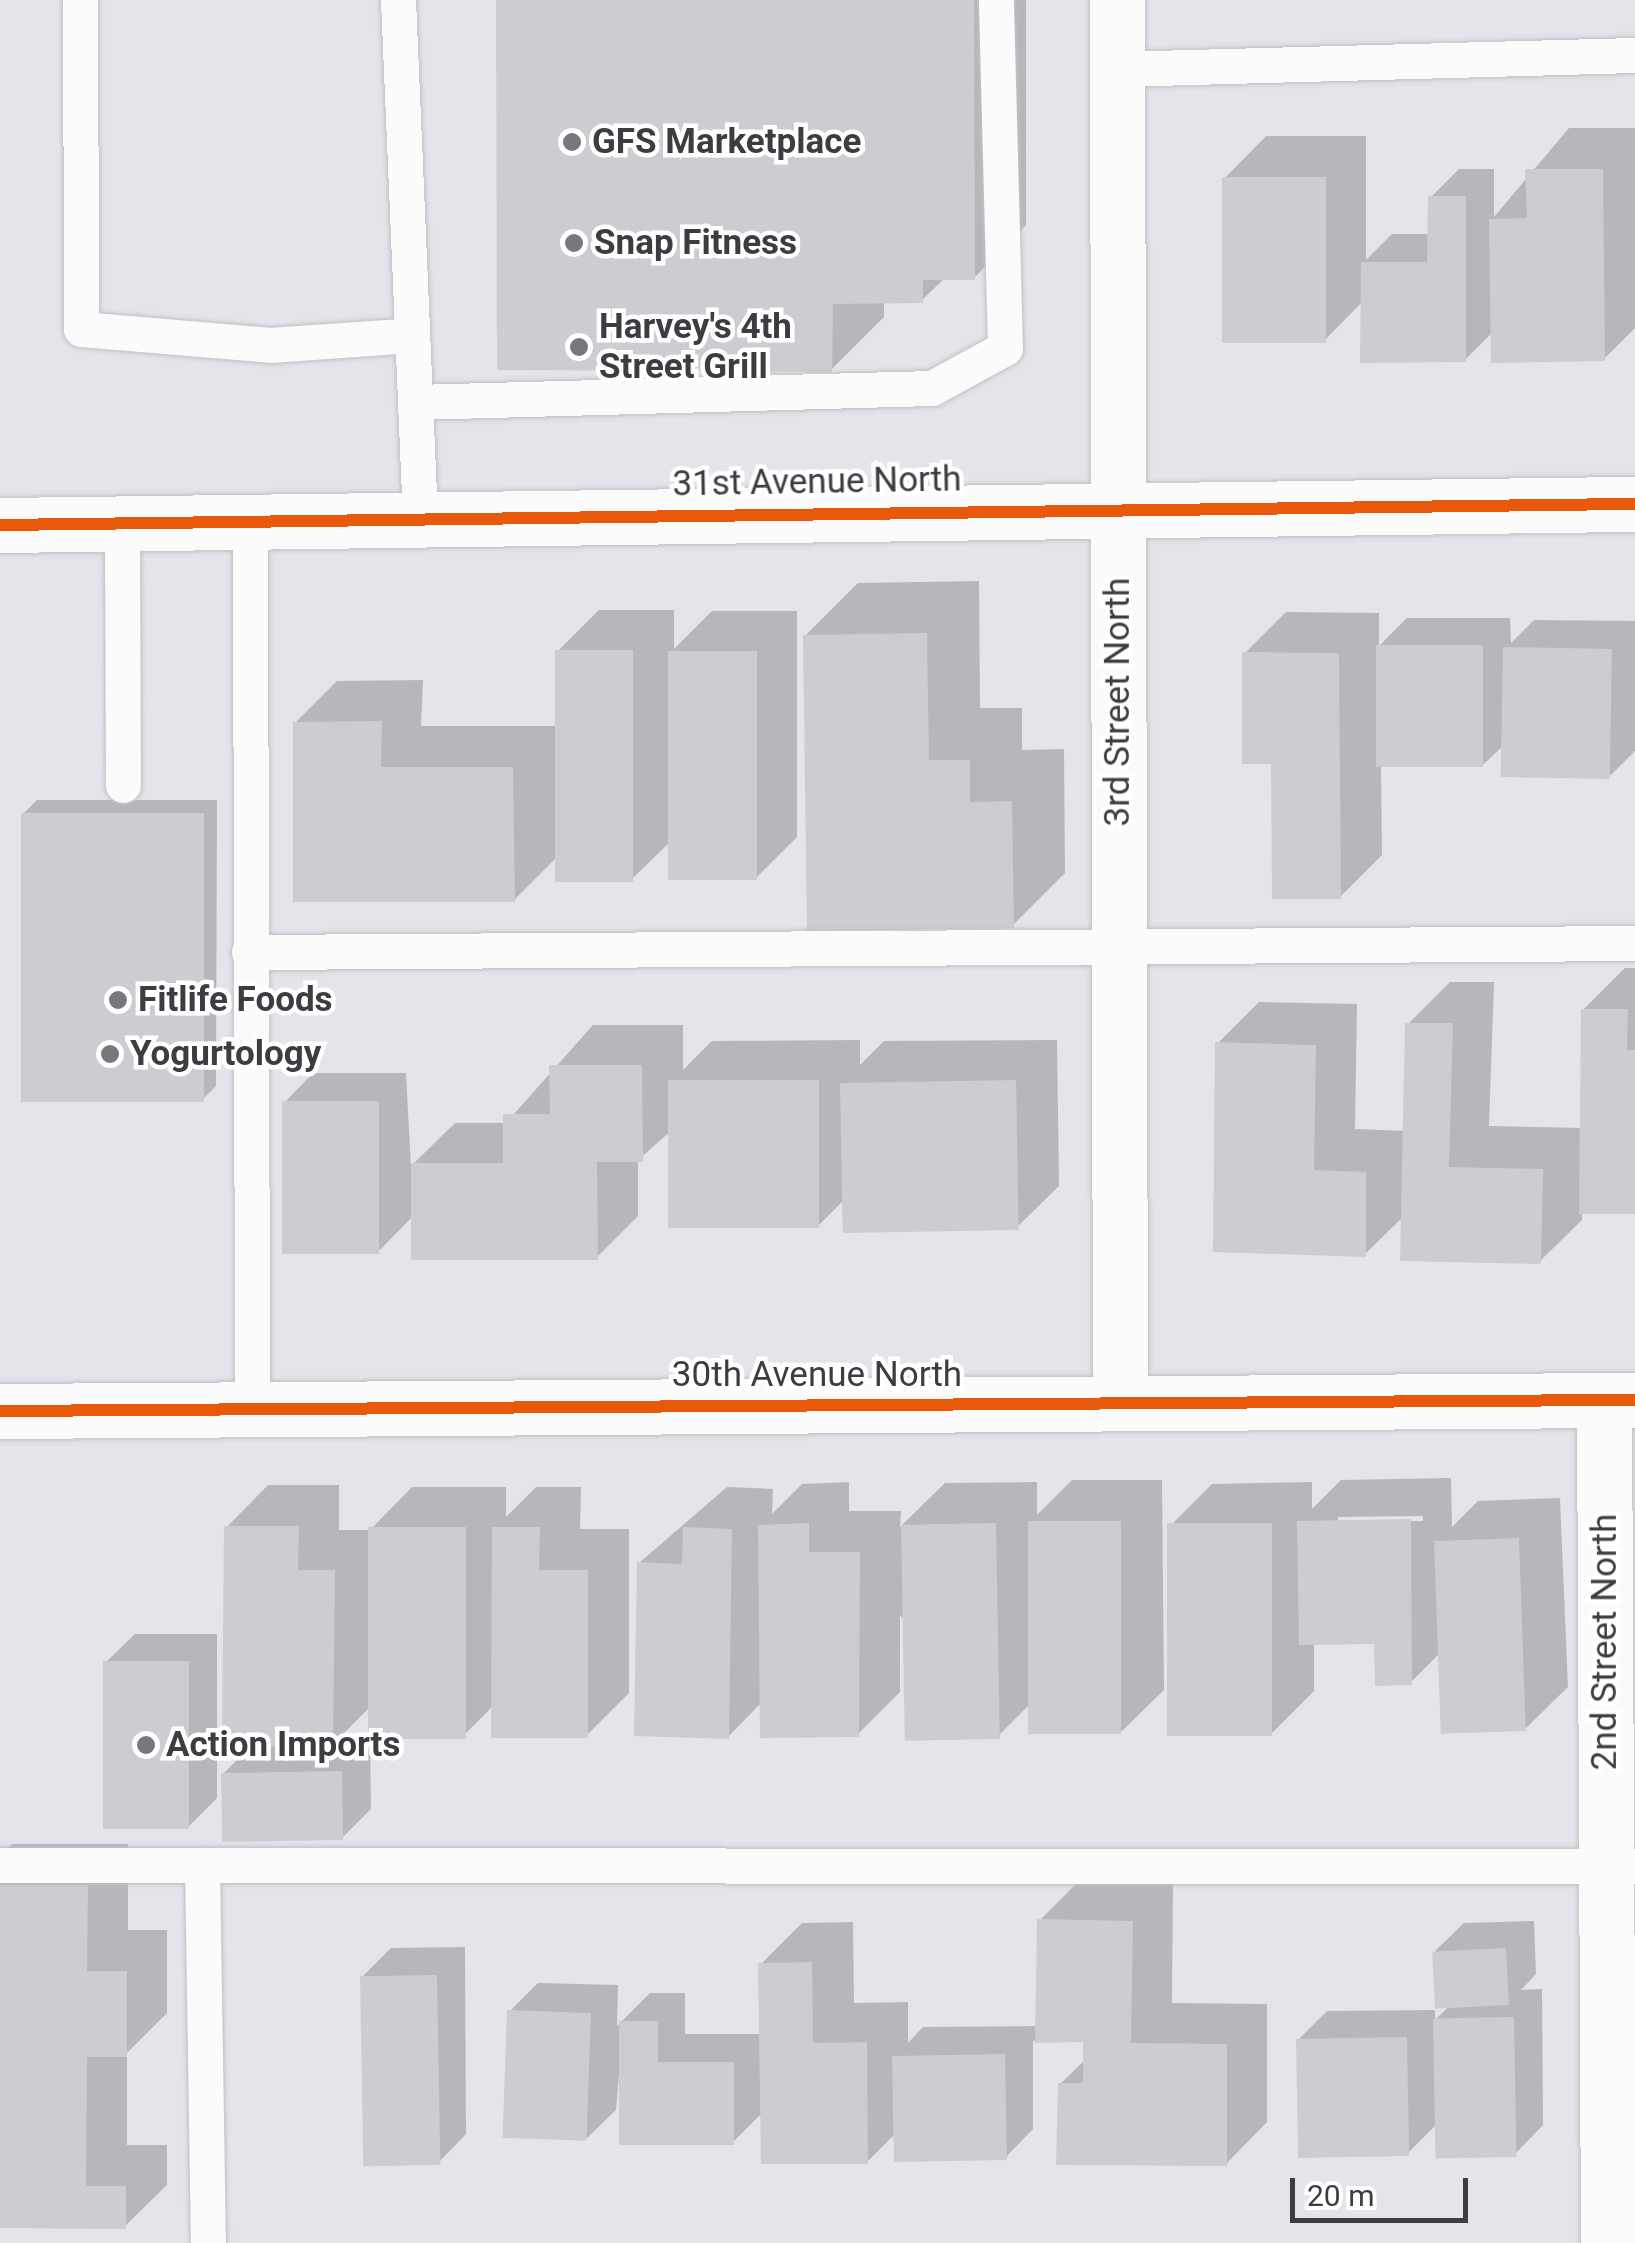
<!DOCTYPE html>
<html>
<head>
<meta charset="utf-8">
<style>
	body { margin:0 }
	#map { position:relative; width:1635px; height:2243px; overflow:hidden; background:#e4e4ea; font-family:Roboto,sans-serif }
	div>[style] { position:absolute }
	[style*='--x'] { left:calc(var(--x)*1px); top:calc(var(--y)*1px); width:calc(var(--w)*1px); rotate:calc(var(--a)*1deg) }
	.shadow>* { inset:0; background:#0003 }
	.building>* { inset:0; background:#ccccd1; transform-origin:0 0 }
	.roads { filter:drop-shadow(0 0 2px #c0c0c5) drop-shadow(0 0 2px #c0c0c5) }
	.lane>* { height:35px; margin:-17.5px; padding:0 17.5px; transform-origin:17.5px; border-radius:17.5px; background:#fbfbfc }
	.street>* { height:55px; margin:-27.5px; padding:0 27.5px; transform-origin:27.5px; border-radius:27.5px; background:#fbfbfc }
	.secondary>* { height:55px; margin:-27.5px; padding:0 27.5px; transform-origin:27.5px; border-radius:27.5px; background:#fbfbfc }
	.cycleway>* { height:12px; margin:-6px; padding:0 6px; transform-origin:6px; border-radius:6px; background:#e8590c }
	.dots>* { width:28px; height:28px; translate:-50% -50%; box-sizing:border-box; border:5px solid #fff; border-radius:50% }
	span { translate:-50% -50%; white-space:nowrap; text-align:center; line-height:1.15; -webkit-text-stroke:9px #fff; paint-order:stroke }
	.poi-label { font-size:35px; color:#3c3c41; font-weight:700 }
	.left { translate:0 -50%; text-align:left }
	.street-label { font-size:35px; color:#3c3c41 }
	.scale { position:absolute; left:1290px; top:2178px; width:178px; height:45px; box-sizing:border-box; border:5px solid #3c3c41; border-top:0; padding-left:12px; font-size:30px; line-height:35px; white-space:nowrap; color:#3c3c41; -webkit-text-stroke:8px #fff; paint-order:stroke }
</style>
</head>
<body>
<div id="map">
	<div class="shadow">
		<div style="clip-path:polygon(498px 0,1026px 0,1026px 225px,974px 278px,945px 278px,922px 300px,884px 301px,884px 317px,831px 370px)"></div>
		<div style="clip-path:polygon(1569px 128px,1635px 128px,1635px 328px,1604px 359px,1493px 332px,1465px 360px,1363px 301px,1325px 340px,1225px 178px,1266px 136px,1366px 136px,1366px 260px,1392px 234px,1430px 234px,1431px 197px,1459px 169px,1494px 169px,1494px 217px)"></div>
		<div style="clip-path:polygon(979px 581px,980px 708px,1022px 708px,1022px 750px,1064px 749px,1065px 873px,1013px 925px,805px 636px,858px 583px)"></div>
		<div style="clip-path:polygon(599px 610px,674px 610px,674px 649px,712px 611px,797px 611px,797px 837px,756px 878px,671px 841px,632px 879px,558px 856px,514px 900px,295px 723px,337px 681px,423px 680px,421px 726px,558px 726px,558px 651px)"></div>
		<div style="clip-path:polygon(1286px 612px,1379px 613px,1379px 646px,1407px 618px,1510px 618px,1511px 643px,1534px 620px,1635px 621px,1635px 751px,1611px 775px,1505px 744px,1484px 764px,1381px 764px,1382px 855px,1340px 897px,1273px 761px,1245px 653px)"></div>
		<div style="clip-path:polygon(37px 800px,217px 800px,216px 1086px,202px 1100px,23px 814px)"></div>
		<div style="clip-path:polygon(1625px 968px,1635px 968px,1635px 1211px,1582px 1211px,1582px 1220px,1540px 1261px,1404px 1216px,1365px 1254px,1218px 1043px,1259px 1002px,1357px 1004px,1355px 1129px,1406px 1131px,1408px 1024px,1450px 982px,1494px 982px,1489px 1126px,1582px 1128px,1583px 1010px)"></div>
		<div style="clip-path:polygon(593px 1025px,683px 1025px,683px 1070px,712px 1041px,860px 1040px,860px 1065px,884px 1041px,1057px 1040px,1059px 1186px,1017px 1227px,843px 1201px,819px 1225px,671px 1131px,638px 1160px,638px 1216px,597px 1257px,413px 1216px,380px 1250px,285px 1102px,313px 1073px,406px 1073px,413px 1207px,413px 1164px,455px 1123px,506px 1123px)"></div>
		<div style="clip-path:polygon(evenodd,1451px 1478px,1452px 1527px,1478px 1501px,1560px 1498px,1568px 1687px,1526px 1728px,1441px 1652px,1411px 1682px,1377px 1641px,1314px 1642px,1314px 1691px,1272px 1733px,1170px 1526px,1212px 1484px,1312px 1482px,1312px 1509px,1341px 1480px,1451px 1478px,1423px 1516px,1423px 1521px,1338px 1522px,1338px 1517px,1423px 1516px)"></div>
		<div style="clip-path:polygon(1072px 1480px,1162px 1480px,1164px 1690px,1122px 1731px,1030px 1704px,997px 1737px,900px 1615px,900px 1692px,858px 1734px,762px 1702px,728px 1737px,639px 1563px,727px 1487px,773px 1489px,772px 1514px,802px 1484px,849px 1482px,849px 1511px,901px 1511px,900px 1527px,945px 1483px,1037px 1482px,1037px 1515px)"></div>
		<div style="clip-path:polygon(268px 1485px,339px 1485px,339px 1530px,370px 1530px,412px 1487px,506px 1487px,506px 1517px,536px 1487px,581px 1487px,580px 1529px,629px 1529px,629px 1693px,587px 1735px,493px 1706px,462px 1737px,369px 1708px,333px 1744px,370px 1743px,371px 1809px,342px 1838px,223px 1774px,252px 1745px,227px 1527px)"></div>
		<div style="clip-path:polygon(135px 1634px,217px 1634px,217px 1798px,188px 1827px,106px 1662px)"></div>
		<div style="clip-path:polygon(12px 1844px,128px 1844px,128px 1930px,167px 1930px,167px 2013px,127px 2053px,127px 2145px,167px 2145px,167px 2185px,125px 2226px,0 2226px,0 1857px)"></div>
		<div style="clip-path:polygon(1081px 1879px,1173px 1881px,1172px 2003px,1267px 2004px,1267px 2122px,1226px 2164px,1060px 2084px,1086px 2059px,1086px 2040px,1033px 2041px,1033px 2129px,1005px 2158px,895px 2134px,867px 2162px,763px 2112px,733px 2142px,622px 2038px,616px 2110px,587px 2138px,510px 2011px,538px 1983px,618px 1985px,617px 2026px,650px 1993px,685px 1993px,685px 2034px,762px 2034px,761px 1964px,802px 1923px,853px 1922px,854px 2003px,908px 2002px,908px 2043px,923px 2027px,1037px 2026px,1040px 1920px)"></div>
		<div style="clip-path:polygon(1534px 1921px,1536px 1974px,1521px 1990px,1542px 1989px,1543px 2125px,1515px 2154px,1437px 2124px,1408px 2153px,1299px 2039px,1327px 2011px,1435px 2010px,1435px 2020px,1450px 2005px,1435px 1951px,1464px 1923px)"></div>
		<div style="clip-path:polygon(465px 1947px,466px 2134px,438px 2163px,362px 1977px,391px 1948px)"></div>
	</div>
	<div class="building">
		<div style="clip-path:polygon(496px 0,974px 0,975px 280px,923px 280px,923px 303px,833px 304px,832px 372px,497px 370px)"></div>
		<div style="clip-path:polygon(1525px 169px,1603px 169px,1605px 361px,1491px 363px,1489px 219px,1527px 218px)"></div>
		<div style="left:1222px;top:177px;width:104px;height:166px"></div>
		<div style="clip-path:polygon(1428px 196px,1466px 196px,1466px 362px,1360px 363px,1361px 262px,1427px 262px)"></div>
		<div style="clip-path:polygon(927px 633px,929px 760px,970px 760px,970px 802px,1012px 801px,1014px 928px,807px 931px,803px 635px)"></div>
		<div style="left:1376px;top:645px;width:107px;height:122px"></div>
		<div style="left:1503px;top:647px;width:109px;height:130px;rotate:1deg"></div>
		<div style="left:555px;top:650px;width:78px;height:232px"></div>
		<div style="left:668px;top:651px;width:89px;height:229px"></div>
		<div style="clip-path:polygon(1242px 652px,1339px 653px,1341px 899px,1272px 899px,1271px 764px,1242px 764px)"></div>
		<div style="clip-path:polygon(382px 721px,381px 767px,513px 767px,515px 902px,293px 902px,293px 722px)"></div>
		<div style="left:21px;top:813px;width:183px;height:289px"></div>
		<div style="clip-path:polygon(1581px 1009px,1628px 1009px,1627px 1050px,1635px 1050px,1635px 1214px,1579px 1214px)"></div>
		<div style="clip-path:polygon(1405px 1023px,1453px 1023px,1449px 1167px,1543px 1169px,1541px 1264px,1400px 1261px)"></div>
		<div style="clip-path:polygon(1215px 1042px,1316px 1045px,1314px 1170px,1366px 1172px,1366px 1257px,1213px 1252px)"></div>
		<div style="clip-path:polygon(549px 1065px,642px 1065px,643px 1162px,597px 1162px,598px 1260px,411px 1260px,411px 1163px,503px 1163px,503px 1114px,550px 1114px)"></div>
		<div style="left:819px;top:1080px;width:148px;height:151px;rotate:90deg"></div>
		<div style="left:1016px;top:1080px;width:150px;height:176px;rotate:89deg"></div>
		<div style="left:282px;top:1101px;width:97px;height:153px"></div>
		<div style="clip-path:polygon(1411px 1519px,1412px 1685px,1375px 1686px,1374px 1644px,1299px 1645px,1297px 1521px)"></div>
		<div style="left:1028px;top:1521px;width:93px;height:213px"></div>
		<div style="clip-path:polygon(809px 1523px,809px 1552px,860px 1552px,859px 1737px,760px 1738px,758px 1525px)"></div>
		<div style="left:996px;top:1523px;width:216px;height:95px;rotate:89deg"></div>
		<div style="left:1272px;top:1523px;width:213px;height:105px;rotate:90deg"></div>
		<div style="clip-path:polygon(224px 1526px,299px 1526px,298px 1570px,335px 1570px,333px 1747px,222px 1747px)"></div>
		<div style="left:368px;top:1527px;width:98px;height:212px"></div>
		<div style="clip-path:polygon(492px 1527px,540px 1527px,539px 1570px,588px 1570px,588px 1738px,491px 1738px)"></div>
		<div style="clip-path:polygon(683px 1527px,732px 1529px,729px 1739px,634px 1736px,637px 1562px,682px 1564px)"></div>
		<div style="left:1519px;top:1538px;width:193px;height:85px;rotate:88deg"></div>
		<div style="left:103px;top:1661px;width:86px;height:168px"></div>
		<div style="left:342px;top:1771px;width:69px;height:121px;rotate:89deg"></div>
		<div style="clip-path:polygon(0 1885px,88px 1885px,87px 1971px,127px 1971px,127px 2057px,87px 2057px,86px 2186px,126px 2186px,126px 2229px,0 2228px)"></div>
		<div style="clip-path:polygon(1037px 1919px,1133px 1921px,1131px 2043px,1227px 2044px,1227px 2166px,1056px 2165px,1058px 2083px,1083px 2083px,1083px 2042px,1035px 2043px)"></div>
		<div style="left:1506px;top:1948px;width:57px;height:74px;rotate:87deg"></div>
		<div style="clip-path:polygon(812px 1962px,813px 2043px,867px 2042px,868px 2164px,761px 2164px,758px 1963px)"></div>
		<div style="left:437px;top:1975px;width:190px;height:77px;rotate:89deg"></div>
		<div style="left:507px;top:2010px;width:84px;height:128px;rotate:2deg"></div>
		<div style="left:1514px;top:2017px;width:140px;height:81px;rotate:89deg"></div>
		<div style="clip-path:polygon(619px 2021px,658px 2021px,658px 2062px,734px 2062px,734px 2145px,619px 2145px)"></div>
		<div style="left:1407px;top:2037px;width:119px;height:111px;rotate:89deg"></div>
		<div style="left:1005px;top:2054px;width:106px;height:113px;rotate:89deg"></div>
	</div>
	<div class="roads">
		<div class="lane">
			<div style="--x:80;--y:0;--w:329;--a:89.8"></div>
			<div style="--x:81;--y:329;--w:190;--a:4.8"></div>
			<div style="--x:270;--y:345;--w:142;--a:-4"></div>
			<div style="--x:398;--y:0;--w:519;--a:87.57"></div>
			<div style="--x:1117;--y:69;--w:518;--a:-1.55"></div>
			<div style="--x:415;--y:402;--w:517;--a:-1.55"></div>
			<div style="--x:932;--y:388;--w:83;--a:-28.7"></div>
			<div style="--x:1005;--y:348;--w:348;--a:-91.5"></div>
			<div style="--x:250;--y:521;--w:888;--a:89.87"></div>
			<div style="--x:122;--y:523;--w:262;--a:89.8"></div>
			<div style="--x:249;--y:952;--w:1386;--a:-0.37"></div>
			<div style="--x:0;--y:1865;--w:1635;--a:0.04"></div>
			<div style="--x:202;--y:1865;--w:378;--a:89.1"></div>
		</div>
		<div class="street">
			<div style="--x:1117;--y:0;--w:1403;--a:89.88"></div>
			<div style="--x:0;--y:525;--w:1635;--a:-0.74"></div>
			<div style="--x:1604;--y:1401;--w:842;--a:89.73"></div>
		</div>
		<div class="secondary">
			<div style="--x:0;--y:1411;--w:1635;--a:-0.39"></div>
		</div>
	</div>
	<div class="cycleway">
		<div style="--x:0;--y:525;--w:1635;--a:-0.74"></div>
		<div style="--x:0;--y:1411;--w:1635;--a:-0.39"></div>
	</div>
	<div class="dots">
		<div style="left:572px;top:142px;background:#77777c"></div>
		<div style="left:574px;top:243px;background:#77777c"></div>
		<div style="left:579px;top:347px;background:#77777c"></div>
		<div style="left:118px;top:1000px;background:#77777c"></div>
		<div style="left:110px;top:1054px;background:#77777c"></div>
		<div style="left:146px;top:1745px;background:#77777c"></div>
	</div>
	<div class="poi-label">
		<span class="left" style="left:592px;top:142px">GFS Marketplace</span>
		<span class="left" style="left:594px;top:243px">Snap Fitness</span>
		<span class="left" style="left:599px;top:347px">Harvey's 4th<br>Street Grill</span>
		<span class="left" style="left:138px;top:1000px">Fitlife Foods</span>
		<span class="left" style="left:130px;top:1054px">Yogurtology</span>
		<span class="left" style="left:166px;top:1745px">Action Imports</span>
	</div>
	<div class="street-label">
		<span style="left:817px;top:482px;rotate:-1deg">31st Avenue North</span>
		<span style="left:1118px;top:702px;rotate:-90deg">3rd Street North</span>
		<span style="left:817px;top:1375px">30th Avenue North</span>
		<span style="left:1605px;top:1642px;rotate:-90deg">2nd Street North</span>
	</div>
	<div class="scale">20 m</div>
</div>
</body>
</html>
